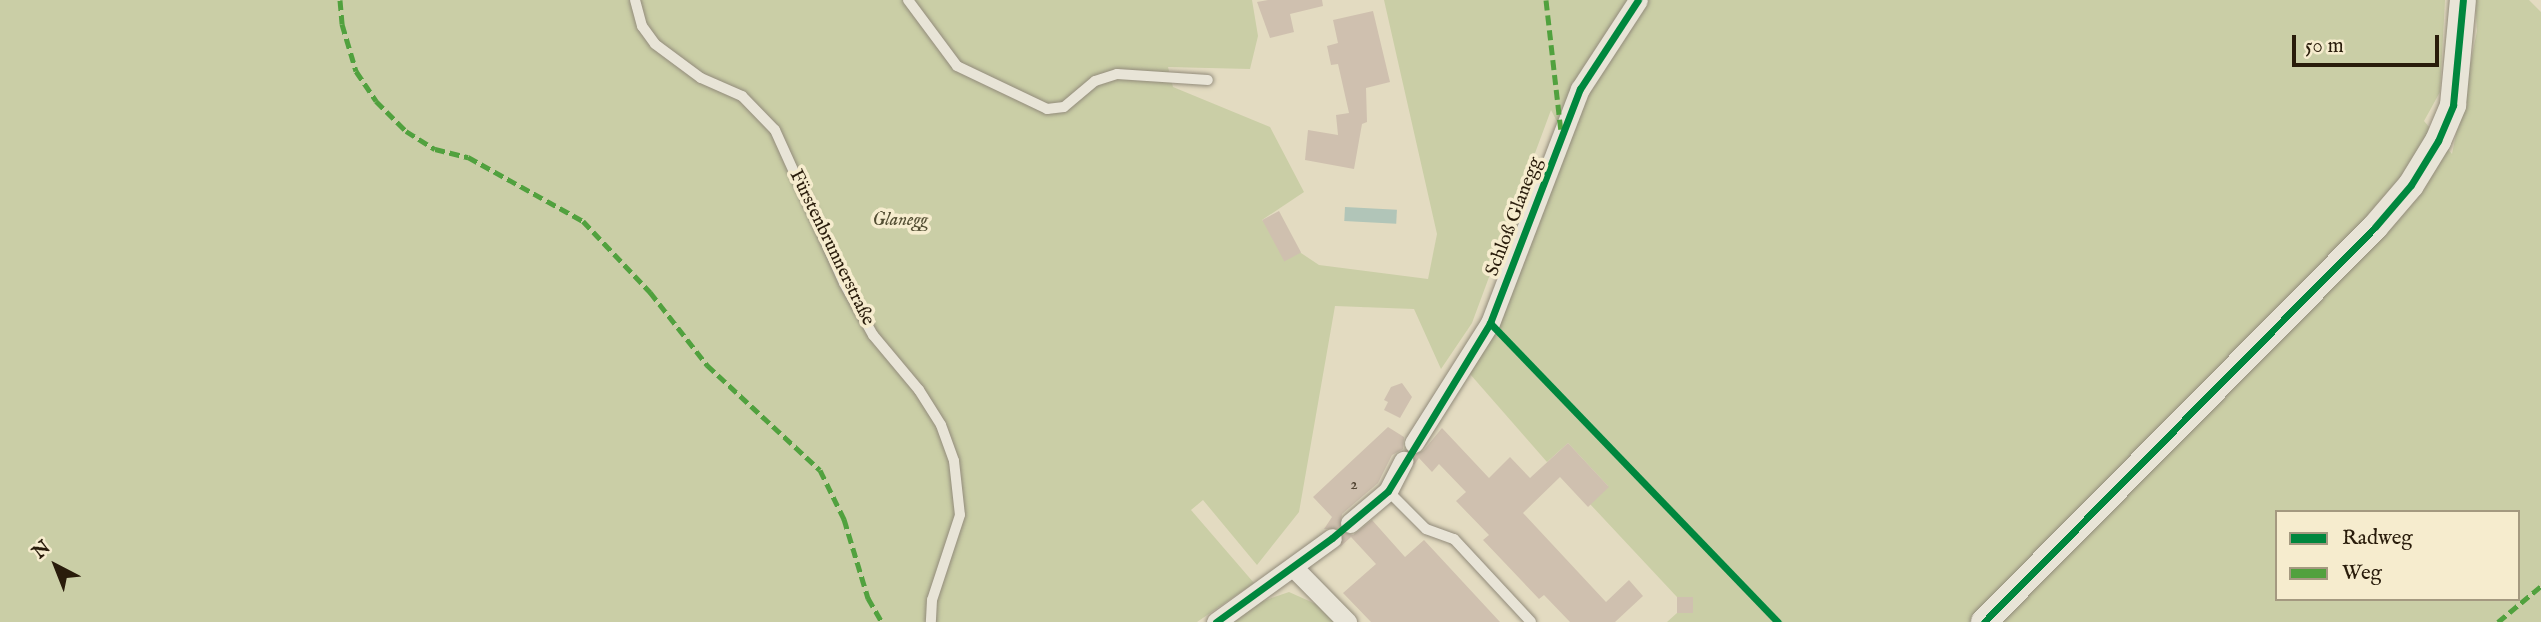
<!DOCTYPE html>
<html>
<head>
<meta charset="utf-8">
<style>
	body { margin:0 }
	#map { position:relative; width:2541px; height:622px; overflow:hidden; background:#e3dbc1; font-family:"IM FELL English",serif }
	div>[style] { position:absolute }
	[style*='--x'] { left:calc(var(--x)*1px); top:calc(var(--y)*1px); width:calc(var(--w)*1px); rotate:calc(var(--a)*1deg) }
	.green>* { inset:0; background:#cacea6 }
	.water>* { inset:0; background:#b1c5b8; transform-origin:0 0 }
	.building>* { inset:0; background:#cfc0af; transform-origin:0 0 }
	.roads { filter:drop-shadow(0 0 2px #928b7b) drop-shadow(0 0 2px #928b7b) }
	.lane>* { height:10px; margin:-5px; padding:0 5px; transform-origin:5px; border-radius:5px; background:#e8e4d7 }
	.street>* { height:19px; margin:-9.5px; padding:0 9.5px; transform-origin:9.5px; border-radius:9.5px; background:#e8e4d7 }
	.secondary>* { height:26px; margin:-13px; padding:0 13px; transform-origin:13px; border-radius:13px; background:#e8e4d7 }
	.quiet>* { height:5px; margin-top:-2.5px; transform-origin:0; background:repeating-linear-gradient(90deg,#51a13e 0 10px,transparent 0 15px) }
	.cycleway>* { height:7px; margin:-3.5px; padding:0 3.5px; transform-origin:3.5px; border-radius:3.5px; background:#00873e }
	span { translate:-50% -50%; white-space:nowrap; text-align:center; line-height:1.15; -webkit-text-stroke:7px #f6ecce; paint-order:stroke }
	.number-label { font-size:16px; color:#524534 }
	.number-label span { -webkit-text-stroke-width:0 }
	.street-label { font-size:19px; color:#291c0b }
	.park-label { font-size:19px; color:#534e33; font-style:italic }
	.legend { position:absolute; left:2275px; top:510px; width:245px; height:91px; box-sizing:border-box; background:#f6ecce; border:2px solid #a49980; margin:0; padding:9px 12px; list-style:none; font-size:21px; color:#291c0b }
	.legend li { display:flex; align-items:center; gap:14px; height:35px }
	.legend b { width:35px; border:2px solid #a49980 }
	.north { position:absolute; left:21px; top:531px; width:70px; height:70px; -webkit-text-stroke:5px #f6ecce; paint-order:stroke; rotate:318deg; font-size:19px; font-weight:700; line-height:28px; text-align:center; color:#291c0b }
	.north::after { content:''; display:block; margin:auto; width:24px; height:32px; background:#291c0b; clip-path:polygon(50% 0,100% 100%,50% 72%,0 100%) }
	.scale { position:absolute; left:2292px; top:35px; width:147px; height:32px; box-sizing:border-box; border:4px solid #291c0b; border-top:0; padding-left:9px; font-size:21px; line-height:24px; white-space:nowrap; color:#291c0b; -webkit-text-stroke:5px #f6ecce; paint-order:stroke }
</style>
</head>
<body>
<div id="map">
	<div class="green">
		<div style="clip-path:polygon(evenodd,0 0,1252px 0,1258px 36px,1250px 69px,1168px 67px,1173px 87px,1270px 127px,1304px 192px,1262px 220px,1301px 253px,1319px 265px,1428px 279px,1437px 234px,1384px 0,2445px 0,2440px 92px,2424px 121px,2452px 154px,2477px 31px,2475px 0,2529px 0,2541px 12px,2541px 622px,1667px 622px,1677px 613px,1692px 613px,1693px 598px,1677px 597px,1590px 504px,1608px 486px,1568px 443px,1547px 462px,1470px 374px,1497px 328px,1569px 145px,1551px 110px,1472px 323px,1441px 369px,1414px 309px,1335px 306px,1299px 512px,1257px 565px,1203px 500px,1191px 510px,1254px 583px,1197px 622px,0 622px,0 0,2277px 512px,2518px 512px,2518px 599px,2277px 599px,2277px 512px)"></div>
		<div style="clip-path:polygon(1289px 592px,1327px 609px,1339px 622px,1225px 622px,1243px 608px)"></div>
	</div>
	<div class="water">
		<div style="left:1345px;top:207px;width:52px;height:14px;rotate:3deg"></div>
	</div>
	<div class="building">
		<div style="clip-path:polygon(1268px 0,1322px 0,1323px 6px,1290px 14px,1294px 32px,1270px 38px,1257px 2px)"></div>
		<div style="clip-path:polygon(1373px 11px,1390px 82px,1366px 88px,1367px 122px,1362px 124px,1354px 169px,1305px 160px,1308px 130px,1338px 135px,1336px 115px,1349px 113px,1338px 64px,1331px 65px,1327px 46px,1338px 43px,1333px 20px)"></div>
		<div style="left:1279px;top:211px;width:47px;height:19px;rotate:62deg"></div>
		<div style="clip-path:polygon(1402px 383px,1412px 397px,1400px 418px,1384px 410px,1388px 402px,1384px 400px,1391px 387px)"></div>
		<div style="clip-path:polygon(1388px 427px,1404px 437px,1403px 449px,1392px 455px,1378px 483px,1342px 514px,1340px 529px,1324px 529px,1332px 517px,1313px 497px)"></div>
		<div style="clip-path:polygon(1442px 428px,1489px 478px,1510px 457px,1530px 478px,1568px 443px,1609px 487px,1588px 507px,1560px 477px,1523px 513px,1606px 602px,1629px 580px,1643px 596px,1615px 622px,1570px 622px,1544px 595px,1539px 599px,1483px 540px,1489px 535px,1456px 501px,1466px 492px,1439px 464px,1432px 472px,1419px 458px,1414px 465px,1414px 455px,1424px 450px)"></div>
		<div style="clip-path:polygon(1372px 520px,1405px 557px,1424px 540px,1500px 622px,1371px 622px,1343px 593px,1376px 564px,1351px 537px,1340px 547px,1343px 532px,1353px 535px)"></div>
		<div style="left:1677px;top:597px;width:16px;height:16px"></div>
	</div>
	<div class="roads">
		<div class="lane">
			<div style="--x:635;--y:0;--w:27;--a:75"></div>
			<div style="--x:642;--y:26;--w:22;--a:54"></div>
			<div style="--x:655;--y:44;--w:57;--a:36.5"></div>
			<div style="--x:701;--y:78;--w:45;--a:23.7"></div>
			<div style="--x:742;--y:96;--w:47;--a:45.9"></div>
			<div style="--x:775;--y:130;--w:168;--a:65.7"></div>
			<div style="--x:844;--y:283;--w:60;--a:60.9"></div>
			<div style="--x:873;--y:335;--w:72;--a:50.1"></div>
			<div style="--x:919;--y:390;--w:41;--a:57.8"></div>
			<div style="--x:941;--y:425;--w:38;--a:70"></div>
			<div style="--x:954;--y:461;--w:54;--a:83.7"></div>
			<div style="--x:960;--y:515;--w:89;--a:108.2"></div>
			<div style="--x:932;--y:600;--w:22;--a:93"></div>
			<div style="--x:908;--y:0;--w:82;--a:53.4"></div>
			<div style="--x:957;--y:66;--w:100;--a:25.5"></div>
			<div style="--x:1047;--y:109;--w:17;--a:-7"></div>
			<div style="--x:1064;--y:107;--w:40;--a:-40"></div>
			<div style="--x:1095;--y:81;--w:23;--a:-18"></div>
			<div style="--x:1117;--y:74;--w:91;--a:3.8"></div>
			<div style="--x:1388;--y:491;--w:54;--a:45"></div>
			<div style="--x:1426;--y:529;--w:30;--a:20"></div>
			<div style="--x:1454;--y:539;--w:113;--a:47.1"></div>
		</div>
		<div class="street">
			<div style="--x:1414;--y:443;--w:142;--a:-57.7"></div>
			<div style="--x:1490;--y:323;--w:251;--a:-69"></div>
			<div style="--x:1580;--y:89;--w:106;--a:-56.9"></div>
			<div style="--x:1350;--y:523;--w:50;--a:-40.1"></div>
			<div style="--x:1388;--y:491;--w:34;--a:-63"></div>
			<div style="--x:1294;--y:568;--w:76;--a:45.5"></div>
			<div style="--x:1216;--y:622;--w:143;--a:-35.9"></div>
		</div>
		<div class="secondary">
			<div style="--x:1984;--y:622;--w:556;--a:-45.29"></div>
			<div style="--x:2375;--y:227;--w:55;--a:-49.4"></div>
			<div style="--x:2411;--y:185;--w:52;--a:-58.5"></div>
			<div style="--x:2438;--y:141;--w:39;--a:-67"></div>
			<div style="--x:2453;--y:105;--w:105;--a:-84.6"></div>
		</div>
	</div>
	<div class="quiet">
		<div style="--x:340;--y:0;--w:24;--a:85"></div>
		<div style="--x:342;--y:24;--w:49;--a:73.4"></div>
		<div style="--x:356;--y:71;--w:36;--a:56"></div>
		<div style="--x:376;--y:101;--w:42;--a:45"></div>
		<div style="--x:406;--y:131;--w:34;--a:32"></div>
		<div style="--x:435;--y:149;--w:34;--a:14"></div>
		<div style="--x:468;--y:157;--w:132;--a:29.1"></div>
		<div style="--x:583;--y:221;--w:98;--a:46.7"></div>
		<div style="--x:650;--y:292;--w:93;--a:52"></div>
		<div style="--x:707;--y:365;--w:154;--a:42.9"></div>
		<div style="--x:820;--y:470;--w:55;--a:63.9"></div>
		<div style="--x:844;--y:519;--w:83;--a:73.1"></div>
		<div style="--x:868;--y:598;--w:28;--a:60"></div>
		<div style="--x:1546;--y:0;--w:133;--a:83.5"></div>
		<div style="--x:2498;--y:622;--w:56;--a:-39.9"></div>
	</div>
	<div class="cycleway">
		<div style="--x:1490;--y:323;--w:415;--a:46.1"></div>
		<div style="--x:1216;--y:622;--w:143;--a:-35.9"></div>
		<div style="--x:1332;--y:538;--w:73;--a:-40"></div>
		<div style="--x:1388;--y:491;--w:197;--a:-58.7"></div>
		<div style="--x:1490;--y:323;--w:251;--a:-69"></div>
		<div style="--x:1580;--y:89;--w:106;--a:-56.9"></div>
		<div style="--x:1984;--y:622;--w:556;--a:-45.29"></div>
		<div style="--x:2375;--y:227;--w:55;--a:-49.4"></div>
		<div style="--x:2411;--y:185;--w:52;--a:-58.5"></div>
		<div style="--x:2438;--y:141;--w:39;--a:-67"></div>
		<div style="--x:2453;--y:105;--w:105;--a:-84.6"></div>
	</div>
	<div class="number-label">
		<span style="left:1354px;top:485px">2</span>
	</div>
	<div class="street-label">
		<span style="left:1515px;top:217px;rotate:-69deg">Schloß Glanegg</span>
		<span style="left:831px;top:248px;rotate:64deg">Fürstenbrunnerstraße</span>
	</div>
	<div class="park-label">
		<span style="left:900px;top:221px">Glanegg</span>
	</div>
	<ul class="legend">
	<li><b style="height:9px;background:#00873e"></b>Radweg</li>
	<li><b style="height:9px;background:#51a13e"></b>Weg</li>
	</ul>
	<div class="north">N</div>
	<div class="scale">50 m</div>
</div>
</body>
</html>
